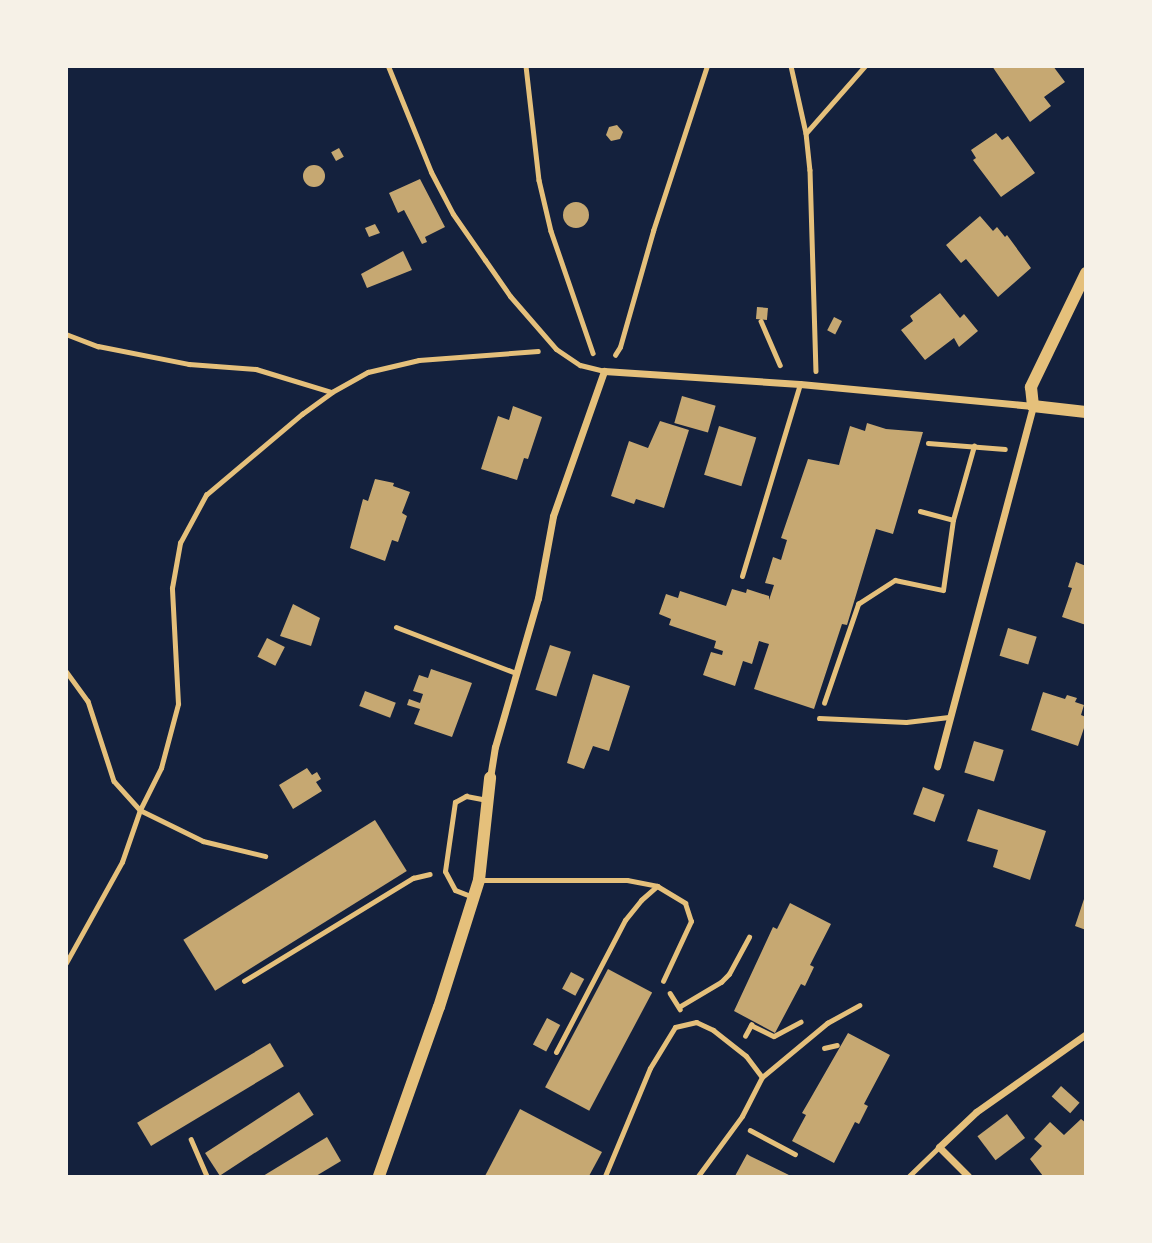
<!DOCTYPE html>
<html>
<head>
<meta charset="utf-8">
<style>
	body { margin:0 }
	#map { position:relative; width:1152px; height:1243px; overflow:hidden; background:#14213d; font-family:Lato,sans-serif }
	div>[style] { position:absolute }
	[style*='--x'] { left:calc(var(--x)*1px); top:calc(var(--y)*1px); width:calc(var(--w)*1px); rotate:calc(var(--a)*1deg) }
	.building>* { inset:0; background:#c6a872; transform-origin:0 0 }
	.round { border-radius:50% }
	.path>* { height:4.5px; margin:-2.25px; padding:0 2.25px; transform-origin:2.25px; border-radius:2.25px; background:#e5c07b }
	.service>* { height:5px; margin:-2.5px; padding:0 2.5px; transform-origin:2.5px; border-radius:2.5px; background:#e5c07b }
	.minor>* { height:7px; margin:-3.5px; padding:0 3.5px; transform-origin:3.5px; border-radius:3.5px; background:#e5c07b }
	.tertiary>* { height:12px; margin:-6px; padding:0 6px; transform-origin:6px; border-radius:6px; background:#e5c07b }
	span { translate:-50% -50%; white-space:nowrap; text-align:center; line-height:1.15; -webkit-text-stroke:7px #f6f1e7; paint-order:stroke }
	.frame { position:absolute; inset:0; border:68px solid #f6f1e7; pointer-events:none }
</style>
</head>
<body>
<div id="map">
	<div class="building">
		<div style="clip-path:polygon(992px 66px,1053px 66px,1065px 82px,1044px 97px,1051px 106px,1030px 122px)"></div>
		<div style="clip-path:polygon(617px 125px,623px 132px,620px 139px,611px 141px,606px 135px,609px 127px)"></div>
		<div style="clip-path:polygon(996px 133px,1002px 140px,1008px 136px,1035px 173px,1001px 197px,973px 160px,976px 158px,971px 150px)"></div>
		<div style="left:339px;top:148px;width:10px;height:9px;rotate:61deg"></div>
		<div class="round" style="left:303px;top:165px;width:22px;height:22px"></div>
		<div style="clip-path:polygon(420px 179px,445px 227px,425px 237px,427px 242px,422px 244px,404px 210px,398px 213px,389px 193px)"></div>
		<div class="round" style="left:563px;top:202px;width:26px;height:26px"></div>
		<div style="clip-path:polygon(980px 216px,993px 231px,997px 227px,1005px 237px,1007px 235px,1031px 268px,998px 297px,966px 259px,961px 263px,946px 245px)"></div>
		<div style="clip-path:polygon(375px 224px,380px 233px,369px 237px,365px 228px)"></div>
		<div style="clip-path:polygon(403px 251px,412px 270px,367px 288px,361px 274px)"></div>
		<div style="clip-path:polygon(940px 293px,960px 318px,964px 314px,978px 331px,959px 347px,954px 338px,925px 360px,901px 330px,913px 321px,910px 316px)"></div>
		<div style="left:757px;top:307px;width:11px;height:12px;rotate:5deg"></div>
		<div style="left:834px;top:317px;width:9px;height:15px;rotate:27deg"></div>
		<div style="left:682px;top:396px;width:35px;height:28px;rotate:16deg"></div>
		<div style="clip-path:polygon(513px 406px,542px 417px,528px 459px,524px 458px,517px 480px,481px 469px,498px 416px,509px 420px)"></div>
		<div style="clip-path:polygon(660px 421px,689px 430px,664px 508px,636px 499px,634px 504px,611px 496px,629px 441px,648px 448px)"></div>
		<div style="clip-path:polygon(867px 423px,886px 429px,923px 432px,893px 534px,876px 529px,847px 625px,842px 624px,814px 709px,754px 689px,769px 644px,759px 641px,752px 664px,743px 661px,735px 686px,703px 675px,711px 652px,722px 655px,723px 651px,714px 648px,716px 641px,669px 625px,671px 619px,659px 614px,666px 594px,678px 598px,680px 591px,726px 606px,732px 589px,746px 593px,747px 589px,769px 596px,769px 600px,774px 585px,765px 583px,773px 557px,781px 560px,787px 540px,781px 538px,808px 459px,839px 465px,850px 426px,865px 431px)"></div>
		<div style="left:719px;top:426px;width:39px;height:51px;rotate:17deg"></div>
		<div style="clip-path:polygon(375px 479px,394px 483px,393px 486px,410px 492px,402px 513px,407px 516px,398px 542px,392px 540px,385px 561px,350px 548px,363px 499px,368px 501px)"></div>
		<div style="clip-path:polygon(1076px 562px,1086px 566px,1086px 625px,1062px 617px,1072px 588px,1068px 587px)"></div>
		<div style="clip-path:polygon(293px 604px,320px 618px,311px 646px,280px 636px)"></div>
		<div style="left:1008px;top:628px;width:30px;height:29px;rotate:17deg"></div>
		<div style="left:267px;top:638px;width:20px;height:21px;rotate:27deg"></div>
		<div style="left:550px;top:645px;width:22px;height:47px;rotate:18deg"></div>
		<div style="clip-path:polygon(431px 669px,472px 683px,452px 737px,414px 724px,420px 709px,407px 705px,409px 699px,420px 703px,423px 694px,413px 691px,419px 675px,428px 678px)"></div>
		<div style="clip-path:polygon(593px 674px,630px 686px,609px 751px,593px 746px,584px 769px,567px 763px)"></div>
		<div style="left:365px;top:691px;width:33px;height:16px;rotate:21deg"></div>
		<div style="clip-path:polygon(1043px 692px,1065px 699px,1067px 695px,1077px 698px,1075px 702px,1084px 705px,1081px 715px,1086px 717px,1086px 722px,1078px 746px,1031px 730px)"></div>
		<div style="left:974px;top:741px;width:31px;height:33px;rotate:17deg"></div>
		<div style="clip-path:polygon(307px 768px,312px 775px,317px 772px,321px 779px,316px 782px,322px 791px,293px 809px,279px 785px)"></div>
		<div style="left:923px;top:787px;width:23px;height:29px;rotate:20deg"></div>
		<div style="clip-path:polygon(978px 809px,1046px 831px,1030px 880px,993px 867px,998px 850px,967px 841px)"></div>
		<div style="left:375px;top:820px;width:60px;height:226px;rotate:58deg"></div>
		<div style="clip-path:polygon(1085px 896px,1086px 896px,1086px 930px,1075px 926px)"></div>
		<div style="clip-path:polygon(790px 903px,831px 924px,810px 965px,814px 967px,805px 986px,801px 984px,775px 1033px,734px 1011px,773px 927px,777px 929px)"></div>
		<div style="left:608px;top:969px;width:50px;height:134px;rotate:28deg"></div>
		<div style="left:571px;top:972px;width:15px;height:19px;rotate:28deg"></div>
		<div style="left:547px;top:1018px;width:15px;height:30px;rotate:28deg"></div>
		<div style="clip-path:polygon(848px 1033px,890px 1055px,864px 1104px,868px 1106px,859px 1124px,855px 1122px,834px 1163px,792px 1141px,806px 1115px,802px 1113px,809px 1101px)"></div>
		<div style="left:270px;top:1043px;width:27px;height:155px;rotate:59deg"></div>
		<div style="left:1061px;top:1086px;width:25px;height:14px;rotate:42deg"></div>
		<div style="left:299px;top:1092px;width:27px;height:112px;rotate:57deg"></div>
		<div style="clip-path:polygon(520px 1109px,602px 1152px,589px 1176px,485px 1176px)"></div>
		<div style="left:1007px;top:1114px;width:30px;height:37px;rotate:53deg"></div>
		<div style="clip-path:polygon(1081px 1119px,1086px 1123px,1086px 1176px,1043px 1176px,1030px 1159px,1042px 1146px,1034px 1139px,1050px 1122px,1064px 1135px)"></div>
		<div style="clip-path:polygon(327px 1137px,341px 1161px,316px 1176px,263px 1176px)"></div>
		<div style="clip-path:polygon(747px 1154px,750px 1156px,791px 1176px,735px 1176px)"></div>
	</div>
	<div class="path">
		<div style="--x:526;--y:66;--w:115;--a:83.5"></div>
		<div style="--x:539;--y:180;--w:52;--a:76.8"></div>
		<div style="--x:551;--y:231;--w:129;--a:71"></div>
		<div style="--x:791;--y:66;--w:69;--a:77.4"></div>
		<div style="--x:806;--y:133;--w:37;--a:84"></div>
		<div style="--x:810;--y:170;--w:201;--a:88.3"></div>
		<div style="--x:807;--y:132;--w:88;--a:-48.7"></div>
		<div style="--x:761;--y:321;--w:48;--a:66.6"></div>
		<div style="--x:66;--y:334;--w:34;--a:21"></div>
		<div style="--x:98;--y:346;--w:93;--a:11.2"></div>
		<div style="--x:189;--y:364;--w:67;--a:4.3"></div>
		<div style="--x:256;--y:369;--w:78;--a:17"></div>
		<div style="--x:615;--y:355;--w:9;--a:-58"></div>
		<div style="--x:620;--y:347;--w:121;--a:-74.1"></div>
		<div style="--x:653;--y:231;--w:174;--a:-71.9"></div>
		<div style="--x:928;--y:443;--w:77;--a:4.5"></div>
		<div style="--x:920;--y:511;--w:34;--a:15"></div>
		<div style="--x:66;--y:671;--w:37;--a:54"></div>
		<div style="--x:88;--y:701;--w:84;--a:72"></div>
		<div style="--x:114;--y:781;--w:39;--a:48"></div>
		<div style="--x:140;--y:810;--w:70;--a:26.2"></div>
		<div style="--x:203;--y:841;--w:64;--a:13.6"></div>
		<div style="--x:824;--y:703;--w:105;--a:-71"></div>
		<div style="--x:858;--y:604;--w:44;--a:-33"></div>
		<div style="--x:895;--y:580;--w:49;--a:11.8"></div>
		<div style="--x:943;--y:590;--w:71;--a:-81.9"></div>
		<div style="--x:953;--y:520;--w:77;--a:-74.2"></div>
		<div style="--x:66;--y:963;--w:115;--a:-61"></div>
		<div style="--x:122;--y:862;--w:55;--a:-70.9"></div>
		<div style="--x:140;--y:810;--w:47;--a:-63.4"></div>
		<div style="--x:161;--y:768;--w:66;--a:-75.1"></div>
		<div style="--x:178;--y:704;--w:116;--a:-93"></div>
		<div style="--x:172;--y:588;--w:46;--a:-79.9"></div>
		<div style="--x:180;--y:543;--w:55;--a:-61.6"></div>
		<div style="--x:206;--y:495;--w:126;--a:-40.2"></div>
		<div style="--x:302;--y:414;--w:37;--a:-36"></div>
		<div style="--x:332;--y:392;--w:41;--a:-29.1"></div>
		<div style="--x:368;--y:372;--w:52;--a:-13.2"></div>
		<div style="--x:419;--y:360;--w:119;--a:-4.3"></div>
		<div style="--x:244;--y:981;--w:198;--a:-31.4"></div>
		<div style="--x:413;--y:878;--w:17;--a:-13"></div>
		<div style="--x:670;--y:993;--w:19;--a:58"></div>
		<div style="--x:679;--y:1007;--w:49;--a:-30.8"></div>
		<div style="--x:721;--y:982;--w:11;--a:-45"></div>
		<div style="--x:729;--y:974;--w:42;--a:-61.6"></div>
		<div style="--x:745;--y:1036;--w:13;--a:-61"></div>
		<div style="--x:751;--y:1025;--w:25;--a:26"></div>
		<div style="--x:774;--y:1036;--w:30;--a:-28"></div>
		<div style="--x:824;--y:1048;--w:13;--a:-13"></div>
		<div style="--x:750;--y:1130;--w:51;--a:28.1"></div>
		<div style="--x:191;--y:1139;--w:40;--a:66.6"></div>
	</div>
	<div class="service">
		<div style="--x:388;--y:66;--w:114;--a:67.9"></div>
		<div style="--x:431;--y:172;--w:47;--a:62.4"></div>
		<div style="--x:453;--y:214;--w:56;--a:55.2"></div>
		<div style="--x:485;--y:260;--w:44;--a:55.2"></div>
		<div style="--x:510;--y:296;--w:70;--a:49"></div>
		<div style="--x:556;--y:349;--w:29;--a:34"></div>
		<div style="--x:580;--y:365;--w:25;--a:14"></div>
		<div style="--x:742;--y:576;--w:201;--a:-73.2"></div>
		<div style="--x:396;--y:627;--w:129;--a:21"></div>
		<div style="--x:819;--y:718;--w:87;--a:2.6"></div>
		<div style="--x:906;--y:722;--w:43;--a:-6.6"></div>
		<div style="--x:479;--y:880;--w:148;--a:0"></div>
		<div style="--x:627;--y:880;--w:31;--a:11"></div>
		<div style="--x:657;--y:886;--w:33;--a:31"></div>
		<div style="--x:685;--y:903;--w:19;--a:72"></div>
		<div style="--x:691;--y:921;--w:66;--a:115"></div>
		<div style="--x:473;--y:897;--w:19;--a:-159"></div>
		<div style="--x:455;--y:890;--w:21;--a:-118"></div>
		<div style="--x:445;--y:871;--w:70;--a:-81.8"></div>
		<div style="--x:455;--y:802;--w:13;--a:-29"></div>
		<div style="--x:466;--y:796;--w:20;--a:11"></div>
		<div style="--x:556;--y:1052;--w:149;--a:-62.4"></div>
		<div style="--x:625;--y:920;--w:26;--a:-51"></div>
		<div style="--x:641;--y:900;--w:21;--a:-41"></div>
		<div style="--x:605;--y:1176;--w:117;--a:-67.4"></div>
		<div style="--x:650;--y:1068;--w:48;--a:-58.6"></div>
		<div style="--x:675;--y:1027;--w:22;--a:-13"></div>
		<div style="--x:696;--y:1022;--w:19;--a:25"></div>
		<div style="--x:713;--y:1030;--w:42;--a:38.2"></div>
		<div style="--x:746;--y:1056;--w:26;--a:53"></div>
		<div style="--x:698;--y:1176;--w:74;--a:-53.7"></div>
		<div style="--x:742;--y:1116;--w:44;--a:-62.9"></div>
		<div style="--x:762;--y:1077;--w:85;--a:-39.7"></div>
		<div style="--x:827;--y:1023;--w:37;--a:-29"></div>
		<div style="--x:909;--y:1176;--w:42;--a:-44"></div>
	</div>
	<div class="minor">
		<div style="--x:490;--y:778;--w:31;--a:-81"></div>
		<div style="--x:495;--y:747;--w:155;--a:-73.9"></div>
		<div style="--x:538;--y:598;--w:83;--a:-79.6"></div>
		<div style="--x:553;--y:516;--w:154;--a:-70.6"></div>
		<div style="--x:604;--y:371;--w:196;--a:3.8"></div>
		<div style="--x:800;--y:384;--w:234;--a:5.4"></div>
		<div style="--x:1033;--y:406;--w:373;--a:104.9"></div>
		<div style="--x:968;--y:1176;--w:41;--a:-135"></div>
		<div style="--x:939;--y:1147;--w:51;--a:-43.4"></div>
		<div style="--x:976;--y:1112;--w:135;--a:-35.3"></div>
	</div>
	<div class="tertiary">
		<div style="--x:1086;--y:273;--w:127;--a:115.8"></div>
		<div style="--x:1031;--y:387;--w:19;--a:84"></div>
		<div style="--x:1033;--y:406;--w:53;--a:6.5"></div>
		<div style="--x:379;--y:1176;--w:179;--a:-70.5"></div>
		<div style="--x:439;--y:1007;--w:133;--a:-72.5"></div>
		<div style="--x:479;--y:880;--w:103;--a:-83.8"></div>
	</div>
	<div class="frame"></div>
</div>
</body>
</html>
